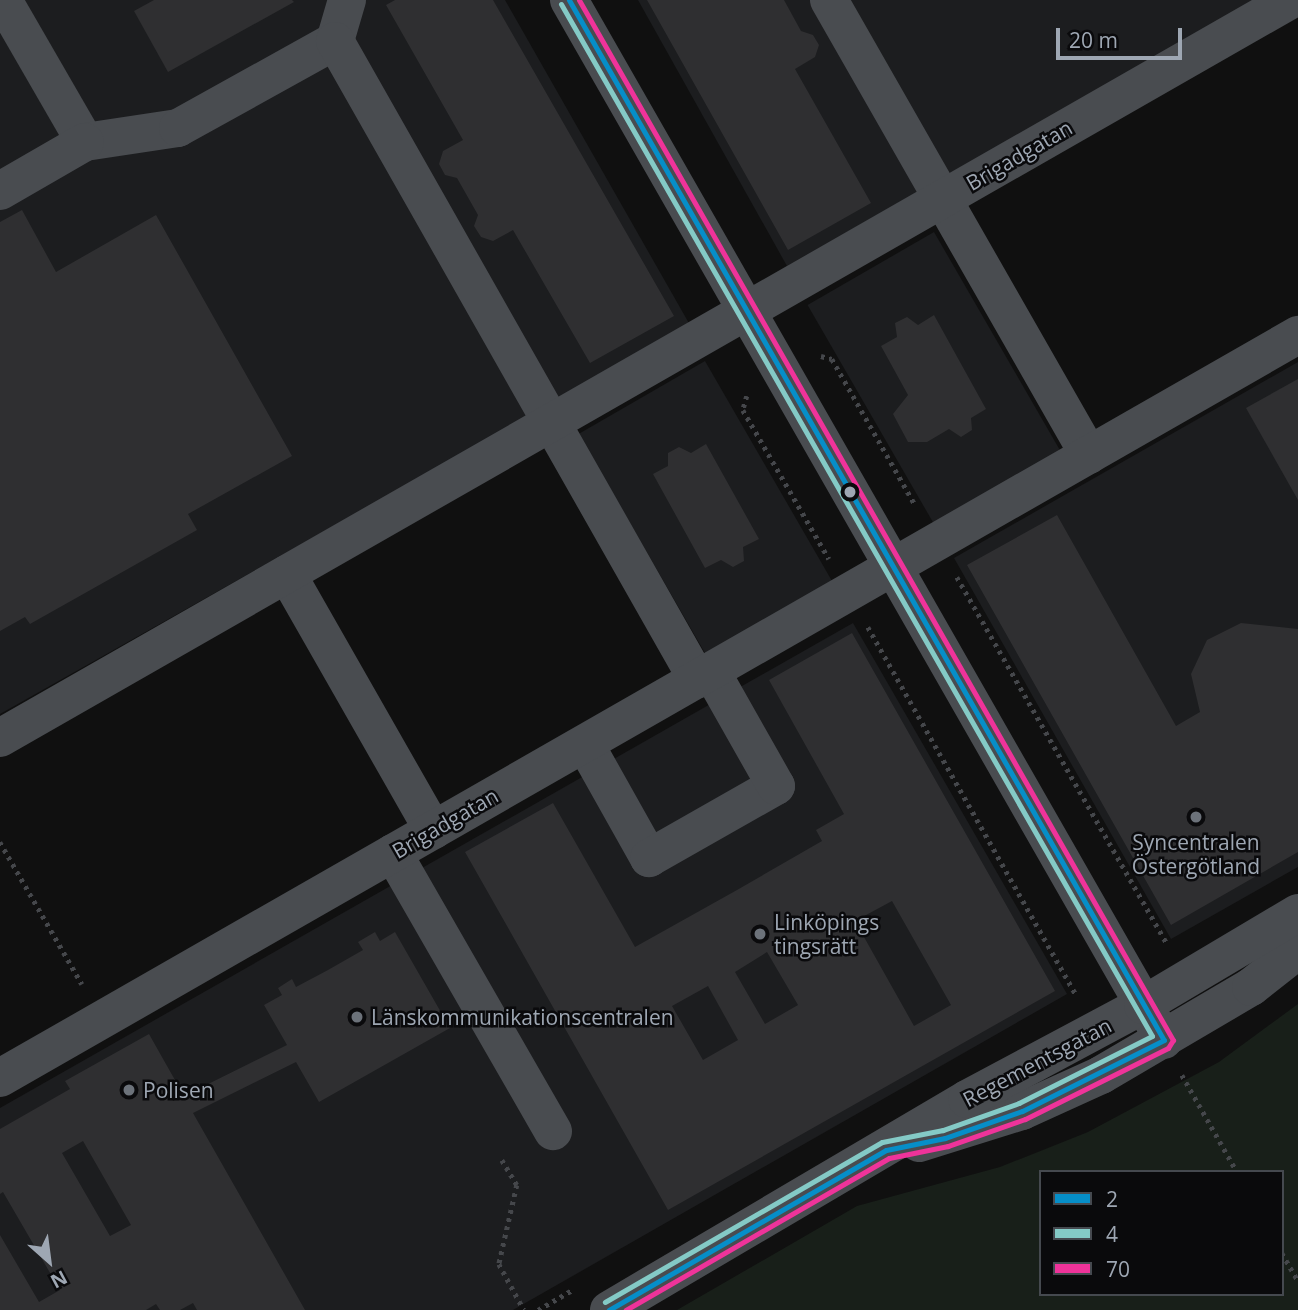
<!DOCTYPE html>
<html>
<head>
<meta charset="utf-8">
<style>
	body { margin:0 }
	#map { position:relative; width:1298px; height:1310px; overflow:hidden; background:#101010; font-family:"Open Sans",sans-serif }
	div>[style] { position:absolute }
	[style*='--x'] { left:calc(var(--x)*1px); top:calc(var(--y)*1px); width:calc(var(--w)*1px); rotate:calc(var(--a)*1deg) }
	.built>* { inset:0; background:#1c1d1f; transform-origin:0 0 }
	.green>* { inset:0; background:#181f19 }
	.building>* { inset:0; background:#2f2f31 }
	.path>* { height:4.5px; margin-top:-2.25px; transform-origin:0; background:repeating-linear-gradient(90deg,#45474b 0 3.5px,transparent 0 8.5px) }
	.minor>* { height:38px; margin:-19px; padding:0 19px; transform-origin:19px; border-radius:19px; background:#494c50 }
	.bus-1>* { height:5px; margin:-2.5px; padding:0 2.5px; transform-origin:2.5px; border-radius:2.5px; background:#068ec8 }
	.bus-2>* { height:5px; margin:-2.5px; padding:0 2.5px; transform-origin:2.5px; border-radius:2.5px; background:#84cac6 }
	.bus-3>* { height:5px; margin:-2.5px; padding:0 2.5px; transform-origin:2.5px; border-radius:2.5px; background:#ef339a }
	.dots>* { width:19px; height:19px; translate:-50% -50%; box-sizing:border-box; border:4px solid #0a0a0c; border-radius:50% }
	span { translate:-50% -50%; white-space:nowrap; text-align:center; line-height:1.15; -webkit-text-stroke:5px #0a0a0c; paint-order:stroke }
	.street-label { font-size:21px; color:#9ea7b3 }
	.poi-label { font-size:21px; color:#9ea7b3 }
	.left { translate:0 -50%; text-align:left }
	.legend { position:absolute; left:1039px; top:1170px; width:245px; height:126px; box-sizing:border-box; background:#0a0a0c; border:2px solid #45494f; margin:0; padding:9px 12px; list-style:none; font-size:21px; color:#9ea7b3 }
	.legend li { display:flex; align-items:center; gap:14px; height:35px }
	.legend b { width:35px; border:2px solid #45494f }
	.north { position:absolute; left:14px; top:1226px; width:70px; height:70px; -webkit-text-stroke:5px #0a0a0c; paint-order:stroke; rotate:152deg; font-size:19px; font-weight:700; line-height:28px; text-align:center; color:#9ea7b3 }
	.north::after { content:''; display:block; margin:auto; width:24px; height:32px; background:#9ea7b3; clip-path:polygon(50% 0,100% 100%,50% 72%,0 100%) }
	.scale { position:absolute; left:1056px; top:28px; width:126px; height:32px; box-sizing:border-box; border:4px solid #9ea7b3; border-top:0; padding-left:9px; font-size:21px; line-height:24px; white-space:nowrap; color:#9ea7b3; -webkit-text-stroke:5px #0a0a0c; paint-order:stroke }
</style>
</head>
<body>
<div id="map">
	<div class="built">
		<div style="clip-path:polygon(0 0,505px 0,690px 325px,0 714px)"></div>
		<div style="clip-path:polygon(638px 0,1256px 0,787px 266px)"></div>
		<div style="left:934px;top:232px;width:254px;height:146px;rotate:60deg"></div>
		<div style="left:705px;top:361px;width:254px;height:146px;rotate:60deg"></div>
		<div style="clip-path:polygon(1298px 362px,1298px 867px,1171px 939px,954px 558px)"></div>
		<div style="clip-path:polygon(853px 623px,1067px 994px,513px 1310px,0 1310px,0 1108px)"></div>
	</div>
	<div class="green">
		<div style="clip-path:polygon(evenodd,1298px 1004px,1298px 1310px,677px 1310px,857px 1206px,1000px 1167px,1088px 1132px,1219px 1062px,1298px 1004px,1041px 1172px,1282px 1172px,1282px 1294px,1041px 1294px,1041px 1172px)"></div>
	</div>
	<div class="building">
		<div style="clip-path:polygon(154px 0,292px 0,294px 2px,168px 72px,134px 11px)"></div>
		<div style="clip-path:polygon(395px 0,493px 0,674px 316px,590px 363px,513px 230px,493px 241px,481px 237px,474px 226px,478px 215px,457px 178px,445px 175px,439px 164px,443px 151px,463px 140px,386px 5px)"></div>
		<div style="clip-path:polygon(647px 0,784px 0,801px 31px,813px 35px,819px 45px,815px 57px,795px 69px,871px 203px,788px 250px)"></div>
		<div style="clip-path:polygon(22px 210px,56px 272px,156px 215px,292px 456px,188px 514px,197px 530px,30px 624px,25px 617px,0 631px,0 222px)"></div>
		<div style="clip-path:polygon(934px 315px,986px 409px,971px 418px,972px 430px,961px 437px,949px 429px,927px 442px,908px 442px,893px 414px,908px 395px,881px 346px,897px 337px,895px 323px,907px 317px,918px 325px)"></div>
		<div style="clip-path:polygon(1298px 379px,1298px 500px,1246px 408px)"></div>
		<div style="clip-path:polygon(706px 444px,759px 539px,743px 547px,744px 561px,733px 567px,721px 560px,705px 568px,653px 474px,668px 466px,668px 453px,679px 447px,691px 453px)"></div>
		<div style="clip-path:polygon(1057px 515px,1176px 726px,1200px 712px,1191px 674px,1207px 640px,1241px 623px,1298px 629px,1298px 852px,1171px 925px,967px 565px)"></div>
		<div style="clip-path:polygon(evenodd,852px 633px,1055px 991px,668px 1210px,465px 852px,553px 803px,635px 947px,737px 890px,822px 841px,816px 830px,844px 814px,769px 680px,852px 633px,892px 901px,951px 1005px,914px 1026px,855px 921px,892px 901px,852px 633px,767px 952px,798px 1005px,765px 1024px,735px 972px,767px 952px,852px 633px,708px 986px,738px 1040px,703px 1060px,672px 1006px,708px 986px)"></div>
		<div style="clip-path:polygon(evenodd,375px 932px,380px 941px,395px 932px,450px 1028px,319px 1102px,296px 1062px,193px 1113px,305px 1310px,197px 1310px,193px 1303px,180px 1310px,160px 1310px,156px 1304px,146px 1310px,0 1310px,0 1235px,39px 1302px,60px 1290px,3px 1192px,0 1194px,0 1129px,70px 1089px,65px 1081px,149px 1034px,184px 1096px,287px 1045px,264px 1005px,282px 995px,278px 988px,292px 979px,296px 987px,328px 970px,363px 950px,358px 942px,375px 932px,83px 1141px,131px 1225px,110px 1236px,62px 1153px,83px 1141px)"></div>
	</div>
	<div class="path">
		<div style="--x:821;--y:356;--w:11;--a:15"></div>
		<div style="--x:832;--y:359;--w:169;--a:60.3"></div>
		<div style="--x:747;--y:396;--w:15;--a:106"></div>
		<div style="--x:743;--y:410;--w:172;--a:60"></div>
		<div style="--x:957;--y:577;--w:422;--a:60.2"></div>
		<div style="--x:868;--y:627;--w:423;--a:60.5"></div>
		<div style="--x:0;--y:842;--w:164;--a:60"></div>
		<div style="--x:1182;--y:1075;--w:112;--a:60.4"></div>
		<div style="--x:502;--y:1160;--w:29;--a:59"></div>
		<div style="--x:517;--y:1185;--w:81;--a:102.8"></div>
		<div style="--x:499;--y:1264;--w:52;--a:61.5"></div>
		<div style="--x:1282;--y:1253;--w:32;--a:60"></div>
		<div style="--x:538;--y:1310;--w:42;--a:-30.3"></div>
	</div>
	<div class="minor">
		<div style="--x:3;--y:0;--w:164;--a:60"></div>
		<div style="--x:85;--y:142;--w:94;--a:-8.6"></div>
		<div style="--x:178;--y:128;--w:179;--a:-29"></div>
		<div style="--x:347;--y:0;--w:43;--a:106.3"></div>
		<div style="--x:335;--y:41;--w:734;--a:60.43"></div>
		<div style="--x:569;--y:0;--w:1198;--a:60.23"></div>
		<div style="--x:829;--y:0;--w:524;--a:60.26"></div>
		<div style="--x:0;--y:191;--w:98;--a:-30"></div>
		<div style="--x:287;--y:574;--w:295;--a:60.3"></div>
		<div style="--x:0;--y:738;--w:1486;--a:-29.77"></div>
		<div style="--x:585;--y:744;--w:131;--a:60.7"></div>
		<div style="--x:649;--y:858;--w:146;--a:-29.6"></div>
		<div style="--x:776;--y:786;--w:132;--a:-119.5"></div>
		<div style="--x:393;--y:853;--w:321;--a:60.1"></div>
		<div style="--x:0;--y:1078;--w:1496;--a:-29.79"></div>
		<div style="--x:919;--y:1143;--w:108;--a:-17.3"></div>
		<div style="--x:1022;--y:1111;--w:87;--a:-24.5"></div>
		<div style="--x:1101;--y:1075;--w:174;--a:-30.4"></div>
		<div style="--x:1251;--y:987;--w:60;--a:-38.2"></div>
		<div style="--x:609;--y:1310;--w:416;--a:-30.5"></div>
		<div style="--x:967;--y:1099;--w:200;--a:-28.1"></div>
		<div style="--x:1143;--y:1005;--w:180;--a:-30.7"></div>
	</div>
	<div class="bus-1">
		<div style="--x:569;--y:0;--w:1198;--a:60.23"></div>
		<div style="--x:1164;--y:1040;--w:159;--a:153.4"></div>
		<div style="--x:1022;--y:1111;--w:82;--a:160.7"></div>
		<div style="--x:945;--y:1138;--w:60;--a:168.5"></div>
		<div style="--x:886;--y:1150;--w:320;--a:150"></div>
	</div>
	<div class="bus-2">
		<div style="--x:561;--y:4;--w:1189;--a:60.2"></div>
		<div style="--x:1152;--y:1036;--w:149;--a:153.3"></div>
		<div style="--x:1019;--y:1103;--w:81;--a:160.4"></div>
		<div style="--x:943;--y:1130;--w:62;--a:168.9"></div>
		<div style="--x:882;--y:1142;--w:320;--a:150"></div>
	</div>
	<div class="bus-3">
		<div style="--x:579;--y:0;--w:1198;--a:60.27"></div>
		<div style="--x:1173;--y:1040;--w:9;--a:122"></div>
		<div style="--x:1168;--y:1048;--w:160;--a:153.6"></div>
		<div style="--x:1025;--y:1119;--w:82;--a:160.7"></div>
		<div style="--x:948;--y:1146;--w:60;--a:168.5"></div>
		<div style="--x:889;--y:1158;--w:304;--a:150"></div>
	</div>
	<div class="dots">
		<div style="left:850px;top:492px;background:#9ea7b3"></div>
		<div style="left:1196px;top:817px;background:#6c727a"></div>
		<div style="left:760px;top:934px;background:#6c727a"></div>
		<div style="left:357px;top:1017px;background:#6c727a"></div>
		<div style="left:129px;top:1090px;background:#6c727a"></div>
	</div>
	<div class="street-label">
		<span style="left:1019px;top:155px;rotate:-30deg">Brigadgatan</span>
		<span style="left:445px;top:823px;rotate:-30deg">Brigadgatan</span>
		<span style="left:1037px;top:1062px;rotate:-28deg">Regementsgatan</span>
	</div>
	<div class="poi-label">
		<span style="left:1196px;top:854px">Syncentralen<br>Östergötland</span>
		<span class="left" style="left:774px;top:934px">Linköpings<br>tingsrätt</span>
		<span class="left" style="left:371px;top:1017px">Länskommunikationscentralen</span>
		<span class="left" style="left:143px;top:1090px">Polisen</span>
	</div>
	<ul class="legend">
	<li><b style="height:9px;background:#068ec8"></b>2</li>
	<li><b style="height:9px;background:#84cac6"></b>4</li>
	<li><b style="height:9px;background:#ef339a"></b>70</li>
	</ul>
	<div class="north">N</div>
	<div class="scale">20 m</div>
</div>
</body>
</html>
